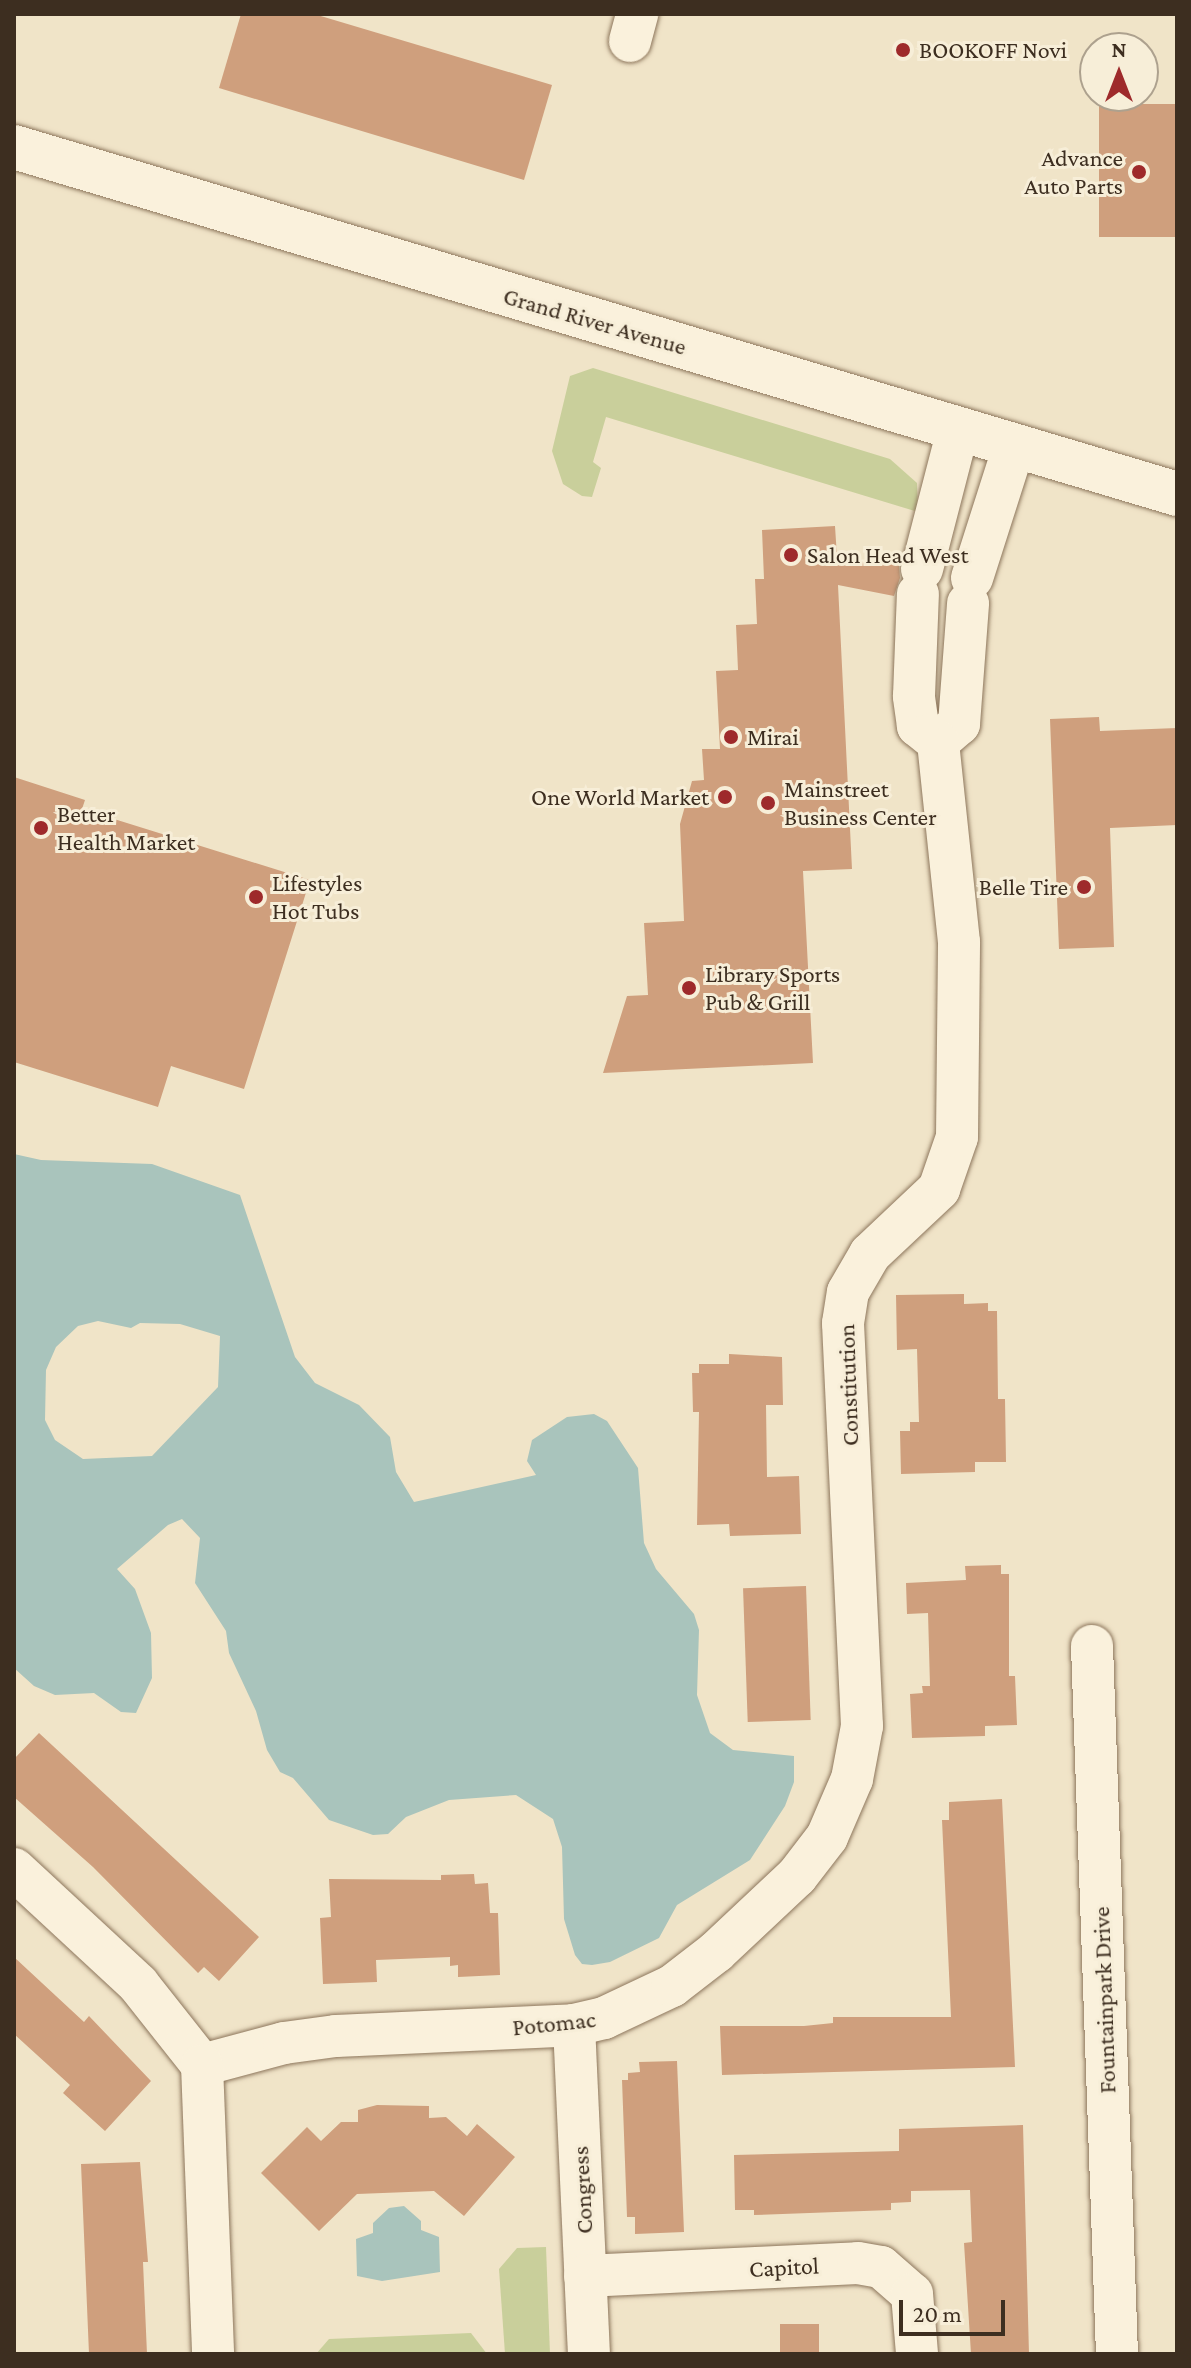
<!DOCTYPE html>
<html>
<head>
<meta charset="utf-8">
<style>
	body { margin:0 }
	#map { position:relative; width:1191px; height:2368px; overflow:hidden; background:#f0e4c8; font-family:"Crimson Pro",serif }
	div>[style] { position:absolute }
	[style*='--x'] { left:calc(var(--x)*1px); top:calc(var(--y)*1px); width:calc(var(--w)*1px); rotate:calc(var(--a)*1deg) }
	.green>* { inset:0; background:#c9cf9b }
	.water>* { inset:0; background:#a9c4bc }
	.building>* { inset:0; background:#cf9f7d; transform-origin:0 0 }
	.roads { filter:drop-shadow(0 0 2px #8d765c) drop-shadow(0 0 2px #8d765c) }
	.street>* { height:42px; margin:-21px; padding:0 21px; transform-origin:21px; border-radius:21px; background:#faf1dc }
	.secondary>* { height:44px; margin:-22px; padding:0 22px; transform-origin:22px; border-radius:22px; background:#faf1dc }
	.dots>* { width:22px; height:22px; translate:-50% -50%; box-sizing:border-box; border:4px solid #f7eed8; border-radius:50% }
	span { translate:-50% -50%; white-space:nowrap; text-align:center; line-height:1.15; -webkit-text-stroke:6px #f7eed8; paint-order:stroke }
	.poi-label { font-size:24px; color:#3d2e20 }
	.left { translate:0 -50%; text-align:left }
	.right { translate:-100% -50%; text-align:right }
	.street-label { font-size:24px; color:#3d2e20 }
	.frame { position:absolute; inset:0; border:16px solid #3d2e20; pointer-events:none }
	.north { position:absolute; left:1079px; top:32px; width:80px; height:80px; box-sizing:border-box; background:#f7eed8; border:2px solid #ada18e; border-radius:50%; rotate:0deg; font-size:22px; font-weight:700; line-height:32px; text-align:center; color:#3d2e20 }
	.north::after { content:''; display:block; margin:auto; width:28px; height:36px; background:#9e2a2b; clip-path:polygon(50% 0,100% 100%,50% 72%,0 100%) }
	.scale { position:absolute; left:899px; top:2300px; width:106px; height:36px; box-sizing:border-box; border:4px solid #3d2e20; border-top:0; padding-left:10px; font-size:24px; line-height:28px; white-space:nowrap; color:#3d2e20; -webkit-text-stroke:6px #f7eed8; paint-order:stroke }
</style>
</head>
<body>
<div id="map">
	<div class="green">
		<div style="clip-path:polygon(593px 368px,890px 459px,917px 483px,918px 512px,606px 417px,593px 462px,601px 468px,592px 497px,582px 496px,563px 484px,552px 451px,570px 376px)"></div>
		<div style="clip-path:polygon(546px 2247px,550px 2354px,505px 2354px,499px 2269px,517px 2248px)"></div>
		<div style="clip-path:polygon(471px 2333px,487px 2354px,316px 2354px,329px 2339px)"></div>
	</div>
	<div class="water">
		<div style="clip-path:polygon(evenodd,14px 1154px,41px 1160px,152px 1164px,240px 1195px,295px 1357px,315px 1383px,359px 1405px,390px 1437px,396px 1472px,414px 1502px,536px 1475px,527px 1461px,532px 1440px,567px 1417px,594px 1414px,607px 1421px,638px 1468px,644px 1543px,656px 1569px,694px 1614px,699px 1630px,697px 1695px,710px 1733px,733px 1750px,794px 1756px,794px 1782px,785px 1806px,750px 1860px,677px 1905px,659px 1938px,610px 1962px,592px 1965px,582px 1964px,575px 1955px,564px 1919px,562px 1847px,553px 1819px,516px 1795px,449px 1800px,406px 1817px,388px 1834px,373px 1835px,329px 1820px,293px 1778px,280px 1772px,267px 1750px,256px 1711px,229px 1653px,226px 1631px,195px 1583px,200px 1538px,182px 1519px,168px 1525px,117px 1569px,135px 1589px,151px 1633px,152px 1678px,136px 1713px,121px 1712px,94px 1693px,55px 1695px,34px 1686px,14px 1668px,14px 1154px,98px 1321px,131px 1328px,140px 1323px,180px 1324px,220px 1336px,218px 1387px,152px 1456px,83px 1459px,55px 1440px,45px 1420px,46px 1370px,56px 1347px,78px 1326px,98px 1321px)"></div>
		<div style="clip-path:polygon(404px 2206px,421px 2221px,421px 2230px,439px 2237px,440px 2272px,382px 2281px,357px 2276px,356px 2239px,373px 2233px,373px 2223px,389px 2208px)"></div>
	</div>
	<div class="building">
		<div style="clip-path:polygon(241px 14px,314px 14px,552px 85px,524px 180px,219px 88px)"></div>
		<div style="left:1177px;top:104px;width:133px;height:78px;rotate:90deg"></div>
		<div style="clip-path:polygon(835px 526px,837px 557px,899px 565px,900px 578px,894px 596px,838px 585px,852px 869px,803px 871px,813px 1063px,603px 1073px,627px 996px,648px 995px,644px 923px,684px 921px,680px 824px,692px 781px,704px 780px,702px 749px,720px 749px,716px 671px,738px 670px,736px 625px,757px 624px,755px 579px,764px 579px,762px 530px)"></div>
		<div style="clip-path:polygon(1099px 717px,1100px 731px,1177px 728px,1177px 825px,1110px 828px,1114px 947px,1059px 949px,1050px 719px)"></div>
		<div style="clip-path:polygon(14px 777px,85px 800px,82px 809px,310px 880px,244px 1089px,171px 1066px,158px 1107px,14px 1062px)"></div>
		<div style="clip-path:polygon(964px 1294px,964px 1304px,988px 1303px,988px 1311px,997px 1311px,998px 1399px,1005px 1399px,1006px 1462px,975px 1462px,975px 1472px,901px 1474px,900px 1431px,910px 1431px,910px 1422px,919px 1422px,917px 1349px,897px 1350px,896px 1295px)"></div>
		<div style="clip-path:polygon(729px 1354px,782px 1357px,783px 1405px,766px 1405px,767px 1477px,799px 1476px,801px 1534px,730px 1536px,729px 1524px,697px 1525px,699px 1412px,693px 1412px,692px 1373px,699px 1373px,699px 1364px,729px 1364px)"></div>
		<div style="clip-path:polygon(1001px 1565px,1001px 1574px,1009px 1574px,1009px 1676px,1015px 1676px,1017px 1725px,985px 1726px,985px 1736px,912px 1738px,910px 1694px,923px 1693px,922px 1686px,930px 1686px,928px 1613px,907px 1614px,906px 1583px,966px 1580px,965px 1566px)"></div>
		<div style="left:806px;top:1586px;width:134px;height:63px;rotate:88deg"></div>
		<div style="clip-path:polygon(39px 1733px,259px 1937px,219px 1981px,204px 1967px,198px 1973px,93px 1867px,14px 1797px,14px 1759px)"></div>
		<div style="clip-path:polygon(1002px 1799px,1015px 2067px,722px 2075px,720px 2026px,804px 2026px,833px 2023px,833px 2017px,951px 2017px,942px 1820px,949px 1820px,949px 1802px)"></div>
		<div style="clip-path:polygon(474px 1874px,475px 1884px,488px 1883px,490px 1913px,498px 1913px,500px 1975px,458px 1977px,458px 1965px,450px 1966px,450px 1957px,376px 1960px,377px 1982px,323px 1984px,320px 1918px,331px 1917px,329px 1879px,441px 1880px,441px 1875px)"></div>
		<div style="clip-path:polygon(14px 1957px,84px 2022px,89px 2016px,151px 2081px,105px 2131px,63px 2093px,70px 2085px,14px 2034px)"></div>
		<div style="clip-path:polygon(677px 2061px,684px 2232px,635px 2234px,635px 2217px,627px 2217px,622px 2080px,628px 2080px,628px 2073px,640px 2072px,639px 2062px)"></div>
		<div style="clip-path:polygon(377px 2105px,429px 2106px,429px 2118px,446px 2117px,467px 2136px,477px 2124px,515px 2157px,464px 2216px,434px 2191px,357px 2194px,319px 2231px,261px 2173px,307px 2127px,321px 2141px,341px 2122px,358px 2122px,358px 2110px)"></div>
		<div style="clip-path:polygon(1023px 2125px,1029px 2354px,971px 2354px,964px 2243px,972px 2242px,970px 2190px,911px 2191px,911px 2202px,891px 2203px,891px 2210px,754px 2215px,754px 2210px,735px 2210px,734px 2155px,899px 2151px,899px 2129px)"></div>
		<div style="clip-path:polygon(140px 2162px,148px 2262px,143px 2262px,147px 2354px,89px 2354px,81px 2164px)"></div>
		<div style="left:819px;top:2324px;width:30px;height:39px;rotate:90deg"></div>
	</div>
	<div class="roads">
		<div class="street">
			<div style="--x:630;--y:41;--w:28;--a:-75"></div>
			<div style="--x:922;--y:569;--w:144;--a:-75.5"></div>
			<div style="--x:972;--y:578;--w:139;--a:-72.3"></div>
			<div style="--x:938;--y:742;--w:28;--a:-41"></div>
			<div style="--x:959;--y:724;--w:121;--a:-85.7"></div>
			<div style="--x:1092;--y:1646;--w:708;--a:87.98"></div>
			<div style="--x:14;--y:1869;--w:169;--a:42.8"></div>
			<div style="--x:138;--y:1984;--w:103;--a:51.7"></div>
			<div style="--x:202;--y:2065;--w:85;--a:-15"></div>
			<div style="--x:284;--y:2043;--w:52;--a:-7.7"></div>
			<div style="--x:336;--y:2036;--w:238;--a:-2.6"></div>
			<div style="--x:574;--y:2025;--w:31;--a:-13"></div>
			<div style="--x:604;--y:2018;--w:75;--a:-25.2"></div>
			<div style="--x:672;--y:1986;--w:56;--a:-37.7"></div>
			<div style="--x:716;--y:1952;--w:111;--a:-43.2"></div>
			<div style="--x:797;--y:1876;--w:49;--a:-52.4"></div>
			<div style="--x:827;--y:1837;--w:63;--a:-66.7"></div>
			<div style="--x:852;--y:1779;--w:54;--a:-79.3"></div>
			<div style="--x:862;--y:1726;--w:403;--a:-92.7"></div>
			<div style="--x:843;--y:1323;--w:31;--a:-81"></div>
			<div style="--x:848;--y:1292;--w:44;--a:-59.9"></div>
			<div style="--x:870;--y:1254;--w:95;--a:-43.3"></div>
			<div style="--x:939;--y:1189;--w:55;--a:-70.9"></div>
			<div style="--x:957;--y:1137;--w:195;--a:-89.4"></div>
			<div style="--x:959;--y:942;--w:201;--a:-96"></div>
			<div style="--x:938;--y:742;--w:26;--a:-141"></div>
			<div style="--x:918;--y:726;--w:30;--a:-98"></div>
			<div style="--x:914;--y:696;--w:102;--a:-87.8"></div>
			<div style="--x:574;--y:2025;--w:329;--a:87.4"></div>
			<div style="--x:202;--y:2065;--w:289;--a:87.8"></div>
			<div style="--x:585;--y:2276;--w:273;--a:-2.7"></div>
			<div style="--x:858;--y:2263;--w:23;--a:10"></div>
			<div style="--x:881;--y:2267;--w:41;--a:41.1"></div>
			<div style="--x:912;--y:2294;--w:60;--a:85.2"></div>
		</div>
		<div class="secondary">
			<div style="--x:14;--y:147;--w:1214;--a:16.61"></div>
		</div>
	</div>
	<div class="dots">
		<div style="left:903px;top:50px;background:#9e2a2b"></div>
		<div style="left:1139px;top:172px;background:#9e2a2b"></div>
		<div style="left:791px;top:555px;background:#9e2a2b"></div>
		<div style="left:731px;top:737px;background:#9e2a2b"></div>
		<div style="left:725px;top:797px;background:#9e2a2b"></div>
		<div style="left:768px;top:803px;background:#9e2a2b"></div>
		<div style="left:41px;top:828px;background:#9e2a2b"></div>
		<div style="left:1084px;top:887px;background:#9e2a2b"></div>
		<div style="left:256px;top:897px;background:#9e2a2b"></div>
		<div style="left:689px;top:988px;background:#9e2a2b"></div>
	</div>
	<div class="poi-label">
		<span class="left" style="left:919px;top:50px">BOOKOFF Novi</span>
		<span class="right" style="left:1123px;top:172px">Advance<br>Auto Parts</span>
		<span class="left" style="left:807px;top:555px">Salon Head West</span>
		<span class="left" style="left:747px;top:737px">Mirai</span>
		<span class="left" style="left:784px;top:803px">Mainstreet<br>Business Center</span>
		<span class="right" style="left:709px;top:797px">One World Market</span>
		<span class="left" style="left:57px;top:828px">Better<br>Health Market</span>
		<span class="left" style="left:272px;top:897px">Lifestyles<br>Hot Tubs</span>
		<span class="right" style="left:1068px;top:887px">Belle Tire</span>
		<span class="left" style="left:705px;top:988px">Library Sports<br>Pub &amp; Grill</span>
	</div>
	<div class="street-label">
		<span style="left:595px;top:321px;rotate:16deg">Grand River Avenue</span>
		<span style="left:848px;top:1385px;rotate:-92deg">Constitution</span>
		<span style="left:1104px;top:2000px;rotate:-92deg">Fountainpark Drive</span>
		<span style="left:554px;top:2023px;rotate:-6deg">Potomac</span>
		<span style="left:582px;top:2190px;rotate:-93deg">Congress</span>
		<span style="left:784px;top:2267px;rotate:-3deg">Capitol</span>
	</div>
	<div class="frame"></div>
	<div class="north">N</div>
	<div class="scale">20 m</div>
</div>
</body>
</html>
